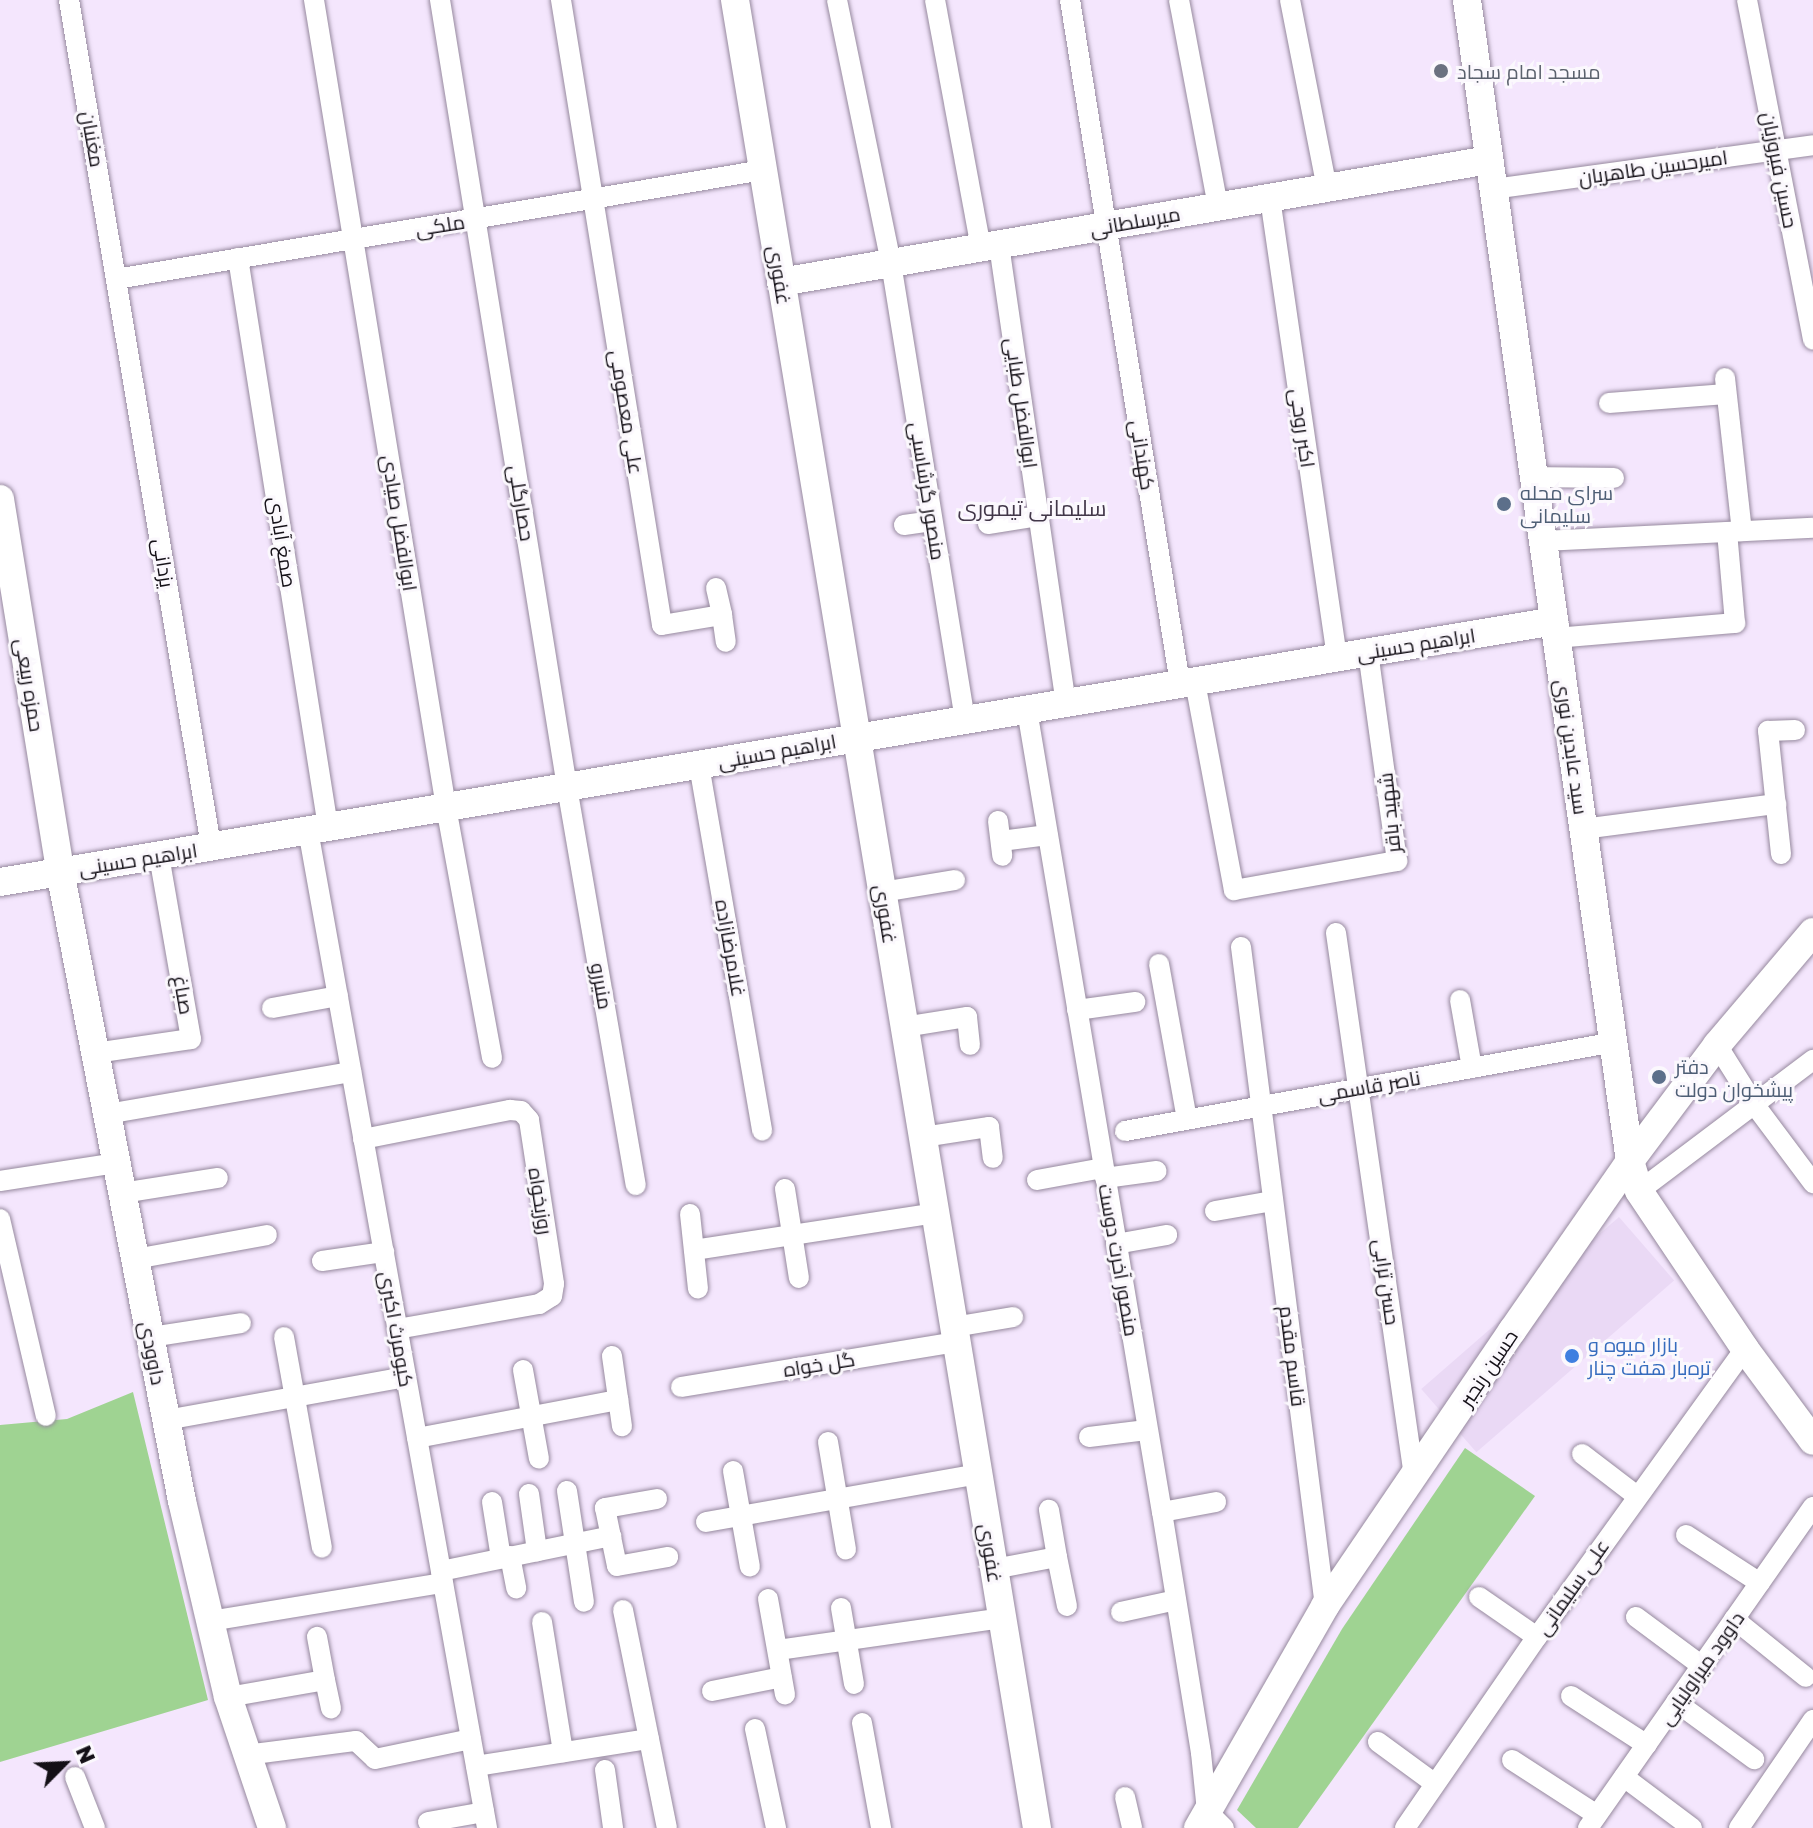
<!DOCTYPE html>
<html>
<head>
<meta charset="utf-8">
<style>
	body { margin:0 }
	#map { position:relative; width:1813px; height:1828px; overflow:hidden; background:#f4e6fd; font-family:"Golos Text",Cairo,sans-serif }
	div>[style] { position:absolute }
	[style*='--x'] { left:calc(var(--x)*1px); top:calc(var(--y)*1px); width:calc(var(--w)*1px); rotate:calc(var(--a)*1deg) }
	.built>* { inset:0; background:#ead9f5; transform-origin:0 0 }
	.green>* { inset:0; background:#9fd392 }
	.roads { filter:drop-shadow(0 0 2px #96899e) drop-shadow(0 0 2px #96899e) }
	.street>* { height:20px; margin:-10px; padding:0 10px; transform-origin:10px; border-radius:10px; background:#fff }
	.secondary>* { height:28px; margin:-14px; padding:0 14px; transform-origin:14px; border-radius:14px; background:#fff }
	.dots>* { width:22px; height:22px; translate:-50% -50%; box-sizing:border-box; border:4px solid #fbf8fd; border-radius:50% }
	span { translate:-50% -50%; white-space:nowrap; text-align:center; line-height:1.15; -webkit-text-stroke:6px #fbf8fd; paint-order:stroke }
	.worship-label { font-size:20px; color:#5b616d }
	.left { translate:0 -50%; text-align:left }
	.street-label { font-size:20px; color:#141017 }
	.service-label { font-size:20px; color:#4e5e75 }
	.shop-label { font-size:20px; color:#366cbe }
	.neighbourhood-label { font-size:22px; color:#423749 }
	.north { position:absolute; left:24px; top:1724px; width:80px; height:80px; -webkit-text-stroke:6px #fbf8fd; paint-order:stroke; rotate:66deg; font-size:22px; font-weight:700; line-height:32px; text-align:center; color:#141017 }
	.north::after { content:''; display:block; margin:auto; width:28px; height:36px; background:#141017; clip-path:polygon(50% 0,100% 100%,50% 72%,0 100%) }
</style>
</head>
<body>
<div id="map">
	<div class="built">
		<div style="left:1619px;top:1217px;width:84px;height:262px;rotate:49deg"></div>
	</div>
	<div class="green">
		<div style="clip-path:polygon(133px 1392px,208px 1700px,0 1762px,0 1425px,67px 1419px)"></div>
		<div style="clip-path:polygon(1465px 1448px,1535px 1496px,1298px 1828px,1256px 1828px,1237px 1810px,1342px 1629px)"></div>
	</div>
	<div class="roads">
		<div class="street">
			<div style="--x:69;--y:0;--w:858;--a:80.47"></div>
			<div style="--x:314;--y:0;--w:818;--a:80.71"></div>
			<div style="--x:446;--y:807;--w:255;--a:79.6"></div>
			<div style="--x:440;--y:0;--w:797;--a:80.83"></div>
			<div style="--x:567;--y:787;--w:404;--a:80.2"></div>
			<div style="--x:561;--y:0;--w:633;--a:80.82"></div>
			<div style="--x:662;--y:625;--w:61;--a:-9.5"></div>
			<div style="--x:722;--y:615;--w:27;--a:82"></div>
			<div style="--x:837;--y:0;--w:268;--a:78.4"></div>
			<div style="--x:891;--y:263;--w:463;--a:80.8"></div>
			<div style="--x:935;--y:0;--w:252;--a:79.5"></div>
			<div style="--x:1070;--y:0;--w:693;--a:80.86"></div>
			<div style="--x:1179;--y:0;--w:211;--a:79.3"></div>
			<div style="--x:1290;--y:0;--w:192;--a:78.9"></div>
			<div style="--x:1747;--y:0;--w:346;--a:79"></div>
			<div style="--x:1493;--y:189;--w:323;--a:-7.8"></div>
			<div style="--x:1270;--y:198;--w:465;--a:81.7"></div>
			<div style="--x:999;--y:245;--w:463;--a:81.7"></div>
			<div style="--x:238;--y:258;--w:576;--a:81.01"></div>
			<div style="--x:116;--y:279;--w:656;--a:-9.56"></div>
			<div style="--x:1725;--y:378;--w:154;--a:83.7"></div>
			<div style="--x:1609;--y:403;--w:117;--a:-4.4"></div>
			<div style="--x:1534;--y:477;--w:80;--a:0.7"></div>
			<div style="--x:988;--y:524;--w:52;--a:-8.9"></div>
			<div style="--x:904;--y:525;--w:28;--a:-8"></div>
			<div style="--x:1543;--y:541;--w:270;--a:-2.8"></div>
			<div style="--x:716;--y:588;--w:28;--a:77"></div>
			<div style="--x:1556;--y:638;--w:180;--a:-4.8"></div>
			<div style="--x:1735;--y:623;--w:91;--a:-95"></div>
			<div style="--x:1195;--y:682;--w:212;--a:79.4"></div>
			<div style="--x:1234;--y:890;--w:166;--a:-10.1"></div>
			<div style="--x:1397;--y:861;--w:211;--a:-97.9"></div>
			<div style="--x:1027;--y:710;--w:813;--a:80.45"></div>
			<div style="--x:1162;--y:1512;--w:244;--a:80.8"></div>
			<div style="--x:1201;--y:1753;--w:58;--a:84.1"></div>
			<div style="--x:1207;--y:1811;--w:24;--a:45"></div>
			<div style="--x:699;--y:765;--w:371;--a:80.2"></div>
			<div style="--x:998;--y:821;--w:35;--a:83"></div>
			<div style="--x:1583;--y:829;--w:195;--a:-7.4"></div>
			<div style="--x:308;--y:830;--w:1014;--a:79.83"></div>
			<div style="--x:1001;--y:841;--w:47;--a:-7.3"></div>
			<div style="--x:1781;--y:854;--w:124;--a:-96"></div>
			<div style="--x:1768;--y:731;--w:27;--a:-2"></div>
			<div style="--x:882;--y:892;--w:74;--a:-9.3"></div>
			<div style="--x:1336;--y:933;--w:549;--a:81.83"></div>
			<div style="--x:1241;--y:947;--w:664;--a:82.74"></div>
			<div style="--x:1159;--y:964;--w:158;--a:79.8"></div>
			<div style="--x:1460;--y:1000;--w:69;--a:80"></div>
			<div style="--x:272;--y:1008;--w:67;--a:-10.3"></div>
			<div style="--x:1077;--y:1010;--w:59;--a:-7.9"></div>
			<div style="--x:904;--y:1027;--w:64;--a:-9"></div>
			<div style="--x:967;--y:1017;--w:28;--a:84"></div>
			<div style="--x:1717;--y:1045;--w:70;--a:57.9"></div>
			<div style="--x:1754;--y:1104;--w:99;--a:53.2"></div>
			<div style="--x:95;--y:1053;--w:97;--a:-8.3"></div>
			<div style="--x:191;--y:1039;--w:187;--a:-99.9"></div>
			<div style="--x:107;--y:1114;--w:248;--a:-9.8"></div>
			<div style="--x:1125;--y:1131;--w:496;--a:-10.3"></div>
			<div style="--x:923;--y:1137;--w:67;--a:-8.6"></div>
			<div style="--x:989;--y:1127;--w:31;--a:83"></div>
			<div style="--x:363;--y:1139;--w:150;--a:-11.2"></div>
			<div style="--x:510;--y:1110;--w:11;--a:5"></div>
			<div style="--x:521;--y:1111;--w:12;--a:48"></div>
			<div style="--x:529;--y:1120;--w:166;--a:81.3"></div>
			<div style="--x:554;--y:1284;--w:12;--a:99"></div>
			<div style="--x:552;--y:1296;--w:15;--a:148"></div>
			<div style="--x:539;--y:1304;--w:144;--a:170"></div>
			<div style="--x:1105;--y:1178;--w:52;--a:-7.7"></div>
			<div style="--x:1037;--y:1180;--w:67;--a:-10.3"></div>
			<div style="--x:0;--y:1181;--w:117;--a:-8.8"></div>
			<div style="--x:785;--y:1189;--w:90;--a:81.1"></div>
			<div style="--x:1639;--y:1191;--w:218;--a:-37"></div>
			<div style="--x:122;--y:1193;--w:97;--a:-8.9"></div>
			<div style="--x:1215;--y:1211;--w:59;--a:-9.8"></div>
			<div style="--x:690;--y:1214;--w:75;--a:83.9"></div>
			<div style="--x:0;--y:1219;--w:202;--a:76.9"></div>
			<div style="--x:1116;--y:1244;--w:52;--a:-10"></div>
			<div style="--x:694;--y:1250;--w:244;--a:-8.7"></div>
			<div style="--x:135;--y:1259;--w:134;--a:-10.3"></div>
			<div style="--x:322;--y:1261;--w:63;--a:-8.3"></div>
			<div style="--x:954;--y:1327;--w:60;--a:-9.6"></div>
			<div style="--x:150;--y:1337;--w:92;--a:-8.7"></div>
			<div style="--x:284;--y:1337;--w:214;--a:79.8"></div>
			<div style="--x:612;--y:1356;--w:71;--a:81.9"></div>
			<div style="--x:523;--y:1370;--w:90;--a:79.8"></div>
			<div style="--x:681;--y:1387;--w:279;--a:-9.3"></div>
			<div style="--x:166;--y:1420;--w:244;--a:-10.2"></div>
			<div style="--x:1089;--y:1437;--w:58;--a:-6.9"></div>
			<div style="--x:417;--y:1438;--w:205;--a:-10.7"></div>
			<div style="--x:828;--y:1442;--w:109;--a:80.5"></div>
			<div style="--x:1582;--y:1454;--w:69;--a:37.4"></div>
			<div style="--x:733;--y:1471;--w:97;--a:80"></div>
			<div style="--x:567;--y:1491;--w:112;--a:81.3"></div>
			<div style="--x:529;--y:1494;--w:58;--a:82"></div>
			<div style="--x:657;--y:1499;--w:53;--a:170.2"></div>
			<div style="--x:605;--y:1508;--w:59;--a:78.3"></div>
			<div style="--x:617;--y:1566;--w:52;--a:-10"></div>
			<div style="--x:492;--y:1502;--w:57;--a:80.9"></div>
			<div style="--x:1162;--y:1512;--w:55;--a:-10.5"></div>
			<div style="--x:706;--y:1522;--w:276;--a:-10"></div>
			<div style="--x:1686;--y:1535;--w:88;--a:33"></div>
			<div style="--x:510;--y:1556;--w:33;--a:79"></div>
			<div style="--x:1057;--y:1557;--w:50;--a:78.5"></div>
			<div style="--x:994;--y:1569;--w:64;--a:-10.8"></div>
			<div style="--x:1057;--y:1557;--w:48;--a:-99.7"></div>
			<div style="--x:441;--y:1571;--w:174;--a:-11.6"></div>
			<div style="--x:1479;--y:1597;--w:70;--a:34.6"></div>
			<div style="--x:768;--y:1599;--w:97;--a:79.9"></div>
			<div style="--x:841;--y:1608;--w:77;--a:80.3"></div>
			<div style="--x:623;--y:1610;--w:222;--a:78.6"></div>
			<div style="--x:1121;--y:1612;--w:56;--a:-12.3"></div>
			<div style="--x:1636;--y:1617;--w:82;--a:36.6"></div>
			<div style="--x:1734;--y:1619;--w:92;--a:38.9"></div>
			<div style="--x:210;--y:1621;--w:236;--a:-9.3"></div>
			<div style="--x:542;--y:1622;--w:132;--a:80.8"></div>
			<div style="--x:778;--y:1650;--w:226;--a:-8.1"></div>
			<div style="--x:325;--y:1680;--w:29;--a:78"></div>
			<div style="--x:712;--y:1691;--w:71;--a:-11.3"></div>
			<div style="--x:1571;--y:1696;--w:90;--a:32.8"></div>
			<div style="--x:228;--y:1697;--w:98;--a:-9.9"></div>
			<div style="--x:325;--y:1680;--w:44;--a:-100.5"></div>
			<div style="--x:1676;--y:1702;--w:97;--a:36.2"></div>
			<div style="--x:862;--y:1723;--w:107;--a:79.7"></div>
			<div style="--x:755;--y:1729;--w:101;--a:78"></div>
			<div style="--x:1378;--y:1742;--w:69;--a:36.2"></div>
			<div style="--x:246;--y:1755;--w:111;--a:-7.3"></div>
			<div style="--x:356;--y:1741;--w:26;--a:43"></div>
			<div style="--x:375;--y:1759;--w:98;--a:-11.8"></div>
			<div style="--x:1512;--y:1760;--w:101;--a:32.9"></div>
			<div style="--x:476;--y:1766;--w:175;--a:-8.9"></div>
			<div style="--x:605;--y:1770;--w:59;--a:82.1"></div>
			<div style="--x:75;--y:1777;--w:55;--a:68.6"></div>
			<div style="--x:1624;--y:1777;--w:85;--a:36.9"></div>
			<div style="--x:1125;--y:1797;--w:32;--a:77"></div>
			<div style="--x:428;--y:1822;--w:57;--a:-10.1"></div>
			<div style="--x:1405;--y:1828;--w:232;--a:-55.4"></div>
			<div style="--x:1537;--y:1637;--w:355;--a:-54.2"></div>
			<div style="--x:1588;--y:1828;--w:392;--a:-55"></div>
			<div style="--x:1739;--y:1828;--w:131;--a:-55.6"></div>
		</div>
		<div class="secondary">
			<div style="--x:735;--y:0;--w:1853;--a:80.62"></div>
			<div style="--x:1467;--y:0;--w:1172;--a:82.01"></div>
			<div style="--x:1630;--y:1161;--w:31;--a:73"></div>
			<div style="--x:1639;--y:1191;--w:190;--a:56.1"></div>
			<div style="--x:1745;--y:1349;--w:114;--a:53.5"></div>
			<div style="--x:781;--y:282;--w:718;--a:-9.78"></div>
			<div style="--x:0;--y:499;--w:377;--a:80.8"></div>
			<div style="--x:60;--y:871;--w:642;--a:79.04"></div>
			<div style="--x:182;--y:1501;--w:201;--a:76.8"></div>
			<div style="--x:228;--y:1697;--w:138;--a:71.4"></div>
			<div style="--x:0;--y:882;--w:1576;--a:-9.53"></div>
			<div style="--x:1198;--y:1828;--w:256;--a:-60.2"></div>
			<div style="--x:1325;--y:1606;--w:333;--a:-55.8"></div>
			<div style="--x:1512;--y:1331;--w:207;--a:-55.2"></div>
			<div style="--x:1630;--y:1161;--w:145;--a:-53.1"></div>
			<div style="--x:1717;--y:1045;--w:148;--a:-49.7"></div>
		</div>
	</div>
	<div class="dots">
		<div style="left:1441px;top:71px;background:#6b7280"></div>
		<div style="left:1504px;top:504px;background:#5c6f8a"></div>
		<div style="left:1659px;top:1077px;background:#5c6f8a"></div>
		<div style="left:1572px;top:1356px;background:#3f7fe0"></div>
	</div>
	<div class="worship-label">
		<span class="left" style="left:1457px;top:71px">مسجد امام سجاد</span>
	</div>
	<div class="street-label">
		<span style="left:93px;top:139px;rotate:80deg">مغنیان</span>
		<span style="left:1653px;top:167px;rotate:-8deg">امیرحسین طاهریان</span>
		<span style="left:1780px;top:170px;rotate:79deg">حسین فیروزیان</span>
		<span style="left:1135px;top:221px;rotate:-10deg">میرسلطانی</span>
		<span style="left:440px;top:225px;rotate:-9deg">ملکی</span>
		<span style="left:780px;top:275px;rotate:81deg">غفوری</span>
		<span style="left:1022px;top:403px;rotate:82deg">ابوالفضل طبایی</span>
		<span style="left:627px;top:412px;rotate:81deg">علی معصومی</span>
		<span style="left:1303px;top:428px;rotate:82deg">اکبر روحی</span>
		<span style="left:1143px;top:455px;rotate:81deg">کهندانی</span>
		<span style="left:928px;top:491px;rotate:81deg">منصور گرشاسبی</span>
		<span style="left:522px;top:503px;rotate:81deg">حصارگلی</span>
		<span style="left:400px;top:523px;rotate:81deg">ابوالفضل صیادی</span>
		<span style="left:283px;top:542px;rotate:81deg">صمغ آبادی</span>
		<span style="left:164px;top:563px;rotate:81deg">یزدانی</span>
		<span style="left:1416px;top:644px;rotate:-9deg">ابراهیم حسینی</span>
		<span style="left:30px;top:685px;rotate:81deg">حمزه ربیعی</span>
		<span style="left:1572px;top:747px;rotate:82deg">سید عابدین نوری</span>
		<span style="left:777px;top:751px;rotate:-10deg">ابراهیم حسینی</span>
		<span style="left:1389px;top:813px;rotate:-96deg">شهید باقر</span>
		<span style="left:138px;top:859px;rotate:-9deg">ابراهیم حسینی</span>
		<span style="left:886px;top:914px;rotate:81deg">غفوری</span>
		<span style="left:731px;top:948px;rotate:80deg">غلامرضازاده</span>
		<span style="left:602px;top:986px;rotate:80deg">منیررو</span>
		<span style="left:184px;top:995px;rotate:80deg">صباغ</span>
		<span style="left:1369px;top:1086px;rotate:-10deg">ناصر قاسمی</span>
		<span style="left:541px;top:1201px;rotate:81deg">روزیخواه</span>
		<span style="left:1119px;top:1260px;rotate:80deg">منصور آخرت دوست</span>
		<span style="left:1387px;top:1282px;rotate:82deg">حسن ترابی</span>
		<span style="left:397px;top:1329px;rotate:80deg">کیومرث اکبری</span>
		<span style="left:153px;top:1353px;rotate:79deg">داوودی</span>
		<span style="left:1293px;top:1356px;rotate:83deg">قاسم مقدم</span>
		<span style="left:819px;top:1364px;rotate:-9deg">گل خواه</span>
		<span style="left:1488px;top:1368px;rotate:-56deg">حسین رنجبر</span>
		<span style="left:991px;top:1553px;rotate:81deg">غفوری</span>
		<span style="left:1572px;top:1587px;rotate:-55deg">علی سلیمانی</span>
		<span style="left:1701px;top:1668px;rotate:-55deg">داوود میراولیایی</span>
	</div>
	<div class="service-label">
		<span class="left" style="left:1520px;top:504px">سرای محله<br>سلیمانی</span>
		<span class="left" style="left:1675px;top:1078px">دفتر<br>پیشخوان دولت</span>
	</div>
	<div class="shop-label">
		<span class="left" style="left:1588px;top:1356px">بازار میوه و<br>تره‌بار هفت چنار</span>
	</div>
	<div class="neighbourhood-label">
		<span style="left:1032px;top:508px">سلیمانی تیموری</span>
	</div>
	<div class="north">N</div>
</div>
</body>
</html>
